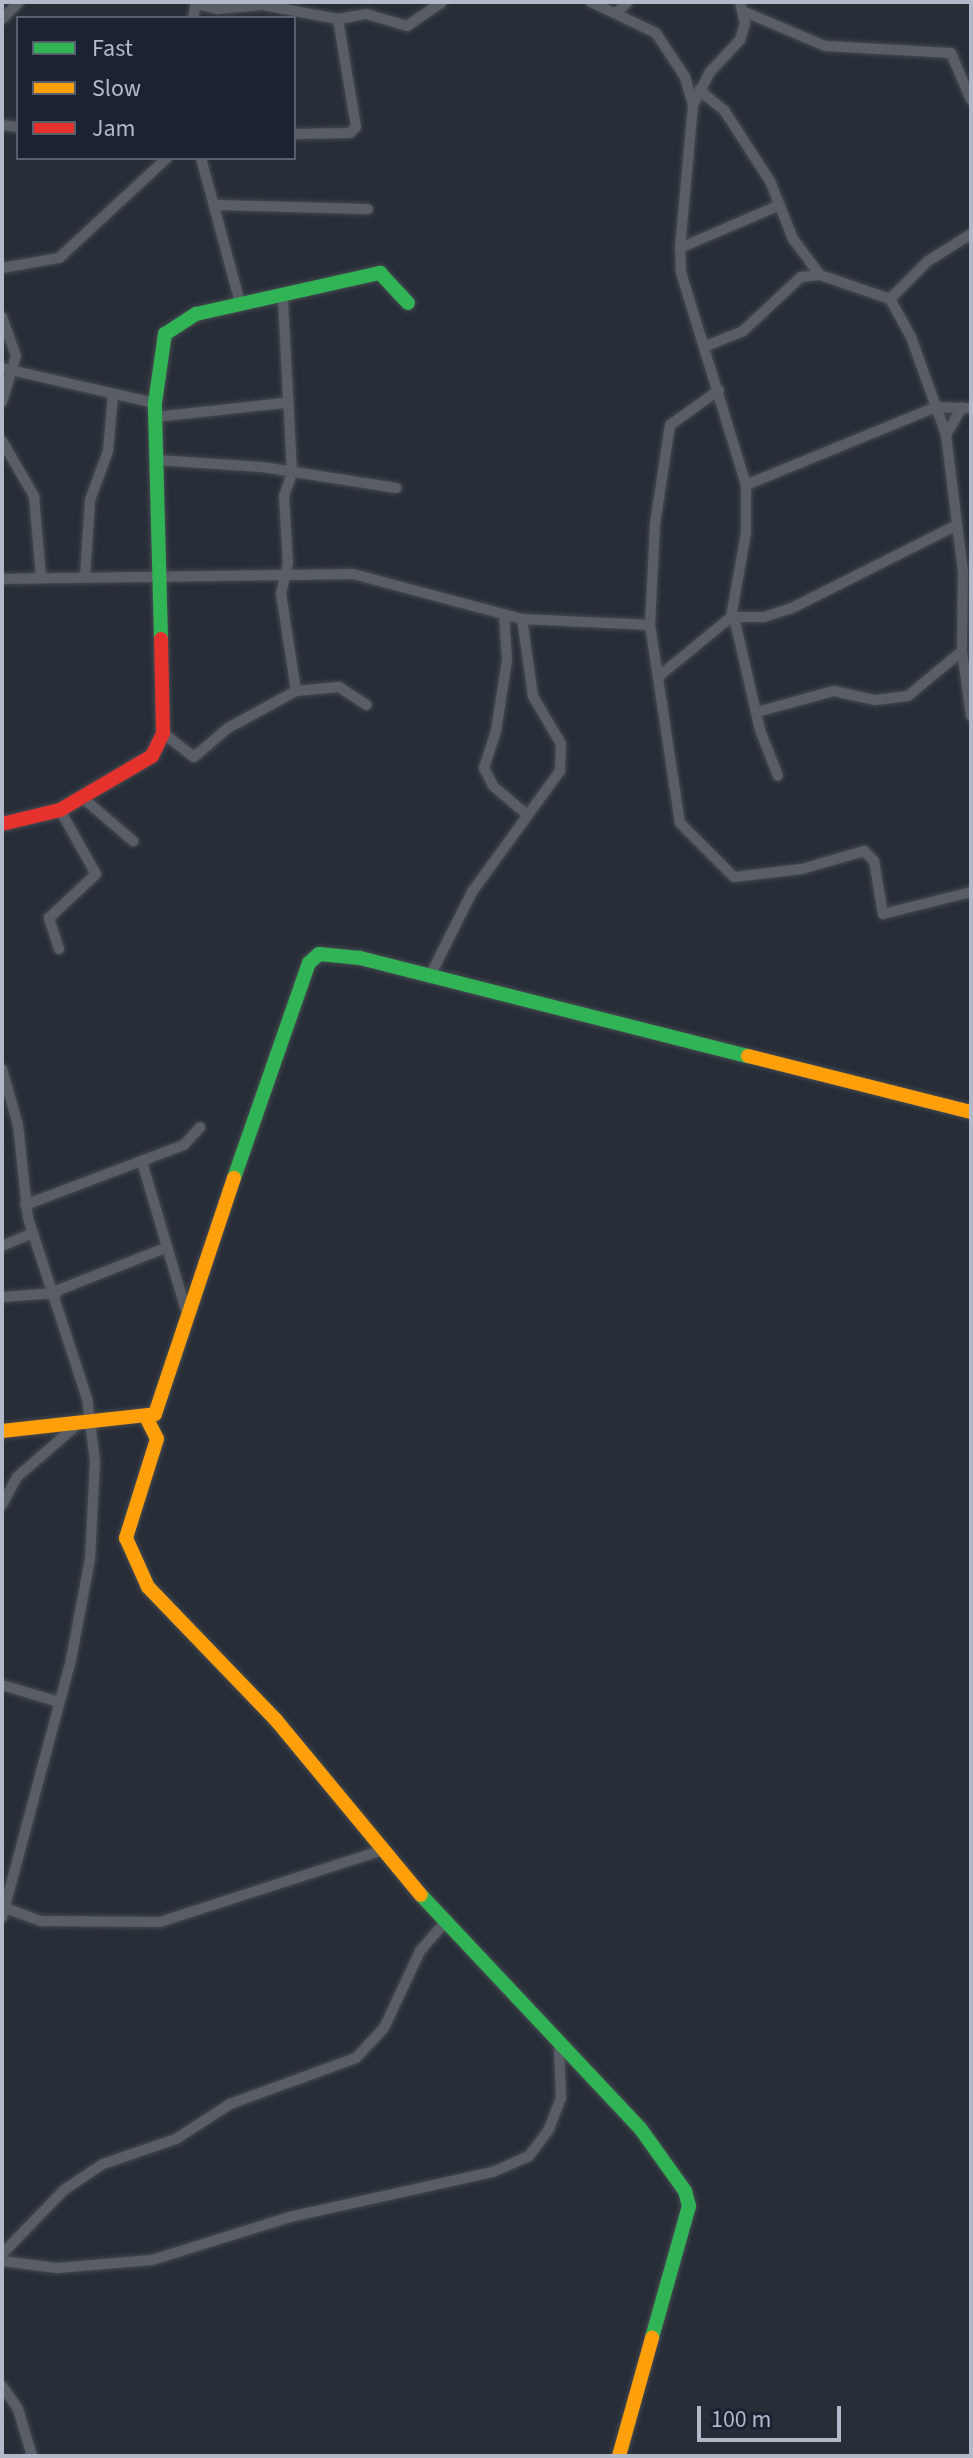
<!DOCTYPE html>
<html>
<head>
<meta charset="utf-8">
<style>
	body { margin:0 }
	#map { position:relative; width:973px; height:2458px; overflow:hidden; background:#282e38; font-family:"Source Sans 3",sans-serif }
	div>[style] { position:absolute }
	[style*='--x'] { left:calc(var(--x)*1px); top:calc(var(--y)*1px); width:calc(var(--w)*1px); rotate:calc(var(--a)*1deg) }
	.roads { filter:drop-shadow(0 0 2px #454950) drop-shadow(0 0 2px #454950) }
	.street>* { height:10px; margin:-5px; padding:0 5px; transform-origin:5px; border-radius:5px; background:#595d65 }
	.fast>* { height:14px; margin:-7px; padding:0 7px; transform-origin:7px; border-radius:7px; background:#30b455 }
	.slow>* { height:14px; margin:-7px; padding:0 7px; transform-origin:7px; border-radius:7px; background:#ff9f0a }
	.jam>* { height:14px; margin:-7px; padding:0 7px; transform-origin:7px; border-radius:7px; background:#e5322d }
	span { translate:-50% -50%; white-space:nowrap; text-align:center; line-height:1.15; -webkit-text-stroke:6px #1b2333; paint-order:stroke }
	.frame { position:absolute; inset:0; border:4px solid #b2b9c9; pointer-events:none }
	.legend { position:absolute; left:16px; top:16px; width:280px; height:144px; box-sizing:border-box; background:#1b2333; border:2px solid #575f6f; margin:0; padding:10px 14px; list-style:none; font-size:24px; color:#b2b9c9 }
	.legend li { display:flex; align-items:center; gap:16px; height:40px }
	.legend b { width:40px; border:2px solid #575f6f }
	.scale { position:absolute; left:697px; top:2406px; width:144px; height:36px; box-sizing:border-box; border:4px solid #b2b9c9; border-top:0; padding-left:10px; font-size:24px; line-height:28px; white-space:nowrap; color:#b2b9c9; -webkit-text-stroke:6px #1b2333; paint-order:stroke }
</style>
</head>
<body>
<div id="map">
	<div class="roads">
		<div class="street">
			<div style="--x:591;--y:2;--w:72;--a:25.5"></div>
			<div style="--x:656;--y:33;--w:53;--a:56.6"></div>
			<div style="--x:685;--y:77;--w:29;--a:74"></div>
			<div style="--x:196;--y:4;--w:22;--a:13"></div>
			<div style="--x:217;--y:9;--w:46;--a:-5"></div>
			<div style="--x:263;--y:5;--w:76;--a:10.6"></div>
			<div style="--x:338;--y:19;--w:109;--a:80.5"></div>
			<div style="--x:356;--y:127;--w:8;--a:135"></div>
			<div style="--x:350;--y:133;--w:56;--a:179"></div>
			<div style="--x:618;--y:11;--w:13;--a:-42"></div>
			<div style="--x:745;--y:12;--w:87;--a:23"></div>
			<div style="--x:825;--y:46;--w:126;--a:3.2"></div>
			<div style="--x:951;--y:53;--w:51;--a:66.9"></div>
			<div style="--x:193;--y:18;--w:16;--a:-79"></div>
			<div style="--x:2;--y:19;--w:24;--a:-45"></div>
			<div style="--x:338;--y:19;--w:28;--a:-10"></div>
			<div style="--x:366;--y:14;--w:43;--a:16.3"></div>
			<div style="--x:407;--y:26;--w:42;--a:-34.4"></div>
			<div style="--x:699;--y:90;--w:32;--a:39"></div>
			<div style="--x:724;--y:110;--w:85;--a:57.1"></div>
			<div style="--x:770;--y:181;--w:62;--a:68.4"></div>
			<div style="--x:793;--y:239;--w:45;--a:53.1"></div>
			<div style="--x:820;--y:275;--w:74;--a:18.9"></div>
			<div style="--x:890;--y:299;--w:54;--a:-45"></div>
			<div style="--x:928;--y:261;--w:51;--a:-32.1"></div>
			<div style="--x:2;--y:125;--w:16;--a:7"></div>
			<div style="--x:201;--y:158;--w:150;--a:74.9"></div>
			<div style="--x:215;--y:205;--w:153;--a:1.5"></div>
			<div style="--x:680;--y:248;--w:109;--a:-23.3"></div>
			<div style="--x:2;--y:268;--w:58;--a:-10"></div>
			<div style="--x:59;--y:258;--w:147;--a:-42.8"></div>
			<div style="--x:890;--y:299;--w:43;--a:61.1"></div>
			<div style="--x:911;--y:337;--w:104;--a:70.3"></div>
			<div style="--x:946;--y:435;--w:138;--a:82.9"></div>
			<div style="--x:963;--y:572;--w:79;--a:90.7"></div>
			<div style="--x:962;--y:651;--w:66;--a:82.1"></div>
			<div style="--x:283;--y:300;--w:173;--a:87"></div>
			<div style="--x:292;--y:473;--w:24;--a:109"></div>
			<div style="--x:284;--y:496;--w:67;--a:86.6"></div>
			<div style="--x:288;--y:563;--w:31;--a:103"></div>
			<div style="--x:281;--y:593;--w:99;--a:81.3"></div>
			<div style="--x:2;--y:317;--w:41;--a:70.3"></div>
			<div style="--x:16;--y:356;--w:48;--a:106.9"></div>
			<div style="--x:706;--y:346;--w:40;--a:-22"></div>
			<div style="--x:743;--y:331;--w:79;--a:-43"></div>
			<div style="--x:801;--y:277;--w:18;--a:-6"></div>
			<div style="--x:2;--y:368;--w:157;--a:12.9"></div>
			<div style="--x:719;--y:390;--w:60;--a:144.5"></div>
			<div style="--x:670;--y:425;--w:100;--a:98.6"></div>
			<div style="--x:655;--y:524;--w:101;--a:92.8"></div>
			<div style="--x:650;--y:625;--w:200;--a:81.4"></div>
			<div style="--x:680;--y:823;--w:76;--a:45"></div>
			<div style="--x:734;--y:877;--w:68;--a:-6.7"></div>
			<div style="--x:802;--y:869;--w:65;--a:-16.2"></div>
			<div style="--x:864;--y:851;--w:14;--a:45"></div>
			<div style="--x:874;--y:861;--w:54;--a:80.4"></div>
			<div style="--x:883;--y:914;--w:91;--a:-14"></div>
			<div style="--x:155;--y:417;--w:130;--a:-6.2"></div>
			<div style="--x:946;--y:435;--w:32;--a:-60"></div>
			<div style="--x:2;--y:441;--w:64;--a:59.8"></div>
			<div style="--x:34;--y:496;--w:82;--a:85.1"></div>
			<div style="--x:156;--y:460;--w:106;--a:3.8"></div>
			<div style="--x:262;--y:467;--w:136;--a:8.9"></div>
			<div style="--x:746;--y:485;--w:205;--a:-22.3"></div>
			<div style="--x:936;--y:407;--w:35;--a:2"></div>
			<div style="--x:85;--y:577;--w:77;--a:-86.3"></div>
			<div style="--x:90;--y:500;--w:52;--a:-69.8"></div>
			<div style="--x:108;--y:451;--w:56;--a:-84.9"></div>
			<div style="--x:2;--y:579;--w:351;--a:-0.8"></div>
			<div style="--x:353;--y:574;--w:175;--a:14.9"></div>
			<div style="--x:522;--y:619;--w:128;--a:2.7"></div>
			<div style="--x:504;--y:614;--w:46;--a:86.3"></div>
			<div style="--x:507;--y:660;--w:72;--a:98.8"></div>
			<div style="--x:496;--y:731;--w:39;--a:108"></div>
			<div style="--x:484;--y:768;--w:20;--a:63"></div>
			<div style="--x:493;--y:786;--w:40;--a:40"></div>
			<div style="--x:731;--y:617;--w:33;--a:0"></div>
			<div style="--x:764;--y:617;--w:29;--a:-18"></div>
			<div style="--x:792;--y:608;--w:182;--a:-26.7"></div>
			<div style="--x:734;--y:617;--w:116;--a:77"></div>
			<div style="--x:760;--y:730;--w:49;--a:68.6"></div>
			<div style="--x:658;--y:677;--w:94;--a:-39.4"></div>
			<div style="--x:731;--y:617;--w:85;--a:-79.9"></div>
			<div style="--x:746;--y:533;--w:48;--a:-90"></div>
			<div style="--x:746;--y:485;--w:223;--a:-107"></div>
			<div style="--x:681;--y:272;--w:24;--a:-92"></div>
			<div style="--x:680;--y:248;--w:144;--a:-84.8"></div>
			<div style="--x:693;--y:105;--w:36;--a:-63"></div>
			<div style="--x:709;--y:73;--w:45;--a:-46.8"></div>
			<div style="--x:740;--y:40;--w:17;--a:-73"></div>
			<div style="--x:745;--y:24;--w:23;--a:-103"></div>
			<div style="--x:757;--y:712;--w:80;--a:-15.3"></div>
			<div style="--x:834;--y:691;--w:42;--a:12.4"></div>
			<div style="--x:875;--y:700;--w:33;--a:-7"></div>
			<div style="--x:908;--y:696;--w:70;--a:-39.8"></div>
			<div style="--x:163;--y:733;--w:39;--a:38"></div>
			<div style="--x:194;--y:757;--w:45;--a:-40.5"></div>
			<div style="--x:228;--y:728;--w:77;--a:-28.6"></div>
			<div style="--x:296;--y:691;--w:43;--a:-5.3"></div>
			<div style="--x:339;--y:687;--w:33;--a:33"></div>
			<div style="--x:84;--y:799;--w:65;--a:40.6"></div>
			<div style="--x:59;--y:949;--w:33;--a:-108"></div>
			<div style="--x:49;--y:918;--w:64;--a:-43.1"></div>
			<div style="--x:96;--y:874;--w:73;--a:-119.4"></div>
			<div style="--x:429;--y:978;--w:96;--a:-63.4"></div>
			<div style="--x:472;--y:892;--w:150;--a:-54"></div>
			<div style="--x:560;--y:771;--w:27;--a:-88"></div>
			<div style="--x:561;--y:744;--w:56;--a:-120.3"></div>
			<div style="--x:533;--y:696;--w:78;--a:-98.1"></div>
			<div style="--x:2;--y:1069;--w:58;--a:74.1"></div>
			<div style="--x:18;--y:1125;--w:94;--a:83.9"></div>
			<div style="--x:28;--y:1218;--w:189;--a:71.9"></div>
			<div style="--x:87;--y:1398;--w:64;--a:82.8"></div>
			<div style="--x:95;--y:1461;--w:98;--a:92.9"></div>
			<div style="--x:90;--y:1559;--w:103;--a:100.7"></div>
			<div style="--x:71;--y:1660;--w:266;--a:105"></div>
			<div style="--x:142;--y:1162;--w:155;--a:73.5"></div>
			<div style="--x:25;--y:1205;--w:170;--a:-20.7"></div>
			<div style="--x:184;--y:1145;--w:24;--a:-48"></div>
			<div style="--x:2;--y:1246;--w:33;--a:-23"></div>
			<div style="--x:56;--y:1291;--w:117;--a:-21.5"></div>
			<div style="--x:2;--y:1297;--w:55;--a:-4.2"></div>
			<div style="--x:2;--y:1505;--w:32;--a:-62"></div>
			<div style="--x:17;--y:1477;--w:81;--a:-41"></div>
			<div style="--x:2;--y:1685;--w:59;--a:16.6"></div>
			<div style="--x:5;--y:1908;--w:37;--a:20"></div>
			<div style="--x:40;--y:1921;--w:120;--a:0.5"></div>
			<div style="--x:160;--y:1922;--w:231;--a:-17.9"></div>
			<div style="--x:2;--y:2254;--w:89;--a:-45.9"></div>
			<div style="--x:64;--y:2190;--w:47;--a:-33.7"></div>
			<div style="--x:103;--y:2164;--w:77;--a:-18.9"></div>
			<div style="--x:176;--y:2139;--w:64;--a:-32.9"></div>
			<div style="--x:230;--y:2104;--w:134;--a:-20.1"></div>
			<div style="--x:356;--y:2058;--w:41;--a:-47"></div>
			<div style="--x:384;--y:2028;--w:85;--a:-64.9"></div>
			<div style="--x:420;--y:1951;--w:38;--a:-49"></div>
			<div style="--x:2;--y:2261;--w:55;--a:7.3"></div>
			<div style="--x:57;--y:2268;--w:95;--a:-4.8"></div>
			<div style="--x:152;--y:2260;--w:145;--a:-17.3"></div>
			<div style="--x:290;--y:2217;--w:208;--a:-12.5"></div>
			<div style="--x:493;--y:2172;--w:39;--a:-24"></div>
			<div style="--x:529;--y:2156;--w:34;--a:-53"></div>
			<div style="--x:549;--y:2129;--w:33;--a:-69"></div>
			<div style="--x:561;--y:2098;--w:52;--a:-92.2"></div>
			<div style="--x:2;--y:2386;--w:28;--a:55"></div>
			<div style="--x:18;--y:2409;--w:49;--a:73.4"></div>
		</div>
		<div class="fast">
			<div style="--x:161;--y:639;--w:236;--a:-91.5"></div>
			<div style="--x:155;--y:403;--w:70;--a:-81.8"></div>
			<div style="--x:165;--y:334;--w:37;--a:-33"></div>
			<div style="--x:196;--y:314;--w:189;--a:-12.6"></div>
			<div style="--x:380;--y:273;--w:41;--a:47"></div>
			<div style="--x:234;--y:1178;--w:228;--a:-70.8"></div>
			<div style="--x:309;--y:963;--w:13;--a:-42"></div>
			<div style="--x:319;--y:954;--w:41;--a:5.6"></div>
			<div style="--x:360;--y:958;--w:400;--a:14.2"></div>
			<div style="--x:421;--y:1895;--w:320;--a:46.8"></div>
			<div style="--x:640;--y:2128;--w:77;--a:54.5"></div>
			<div style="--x:685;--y:2191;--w:16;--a:75"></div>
			<div style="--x:689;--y:2206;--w:137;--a:105.7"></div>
		</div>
		<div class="slow">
			<div style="--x:748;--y:1056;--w:230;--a:14.1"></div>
			<div style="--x:147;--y:1419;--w:22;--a:63"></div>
			<div style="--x:157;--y:1439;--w:104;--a:107.4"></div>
			<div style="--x:126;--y:1538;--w:54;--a:65.8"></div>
			<div style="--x:148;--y:1587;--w:185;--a:46.1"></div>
			<div style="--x:276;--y:1720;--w:227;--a:50.4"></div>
			<div style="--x:2;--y:1431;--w:154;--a:-6.3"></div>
			<div style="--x:155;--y:1414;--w:249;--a:-71.5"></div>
			<div style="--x:619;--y:2456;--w:123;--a:-74.4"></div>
		</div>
		<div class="jam">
			<div style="--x:2;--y:824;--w:60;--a:-13.6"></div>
			<div style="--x:60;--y:810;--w:107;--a:-30.4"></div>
			<div style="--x:152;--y:756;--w:25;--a:-64"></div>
			<div style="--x:163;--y:733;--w:94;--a:-91.2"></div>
		</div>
	</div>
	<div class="frame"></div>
	<ul class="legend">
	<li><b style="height:10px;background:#30b455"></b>Fast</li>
	<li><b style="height:10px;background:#ff9f0a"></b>Slow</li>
	<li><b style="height:10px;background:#e5322d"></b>Jam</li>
	</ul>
	<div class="scale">100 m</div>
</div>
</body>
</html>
